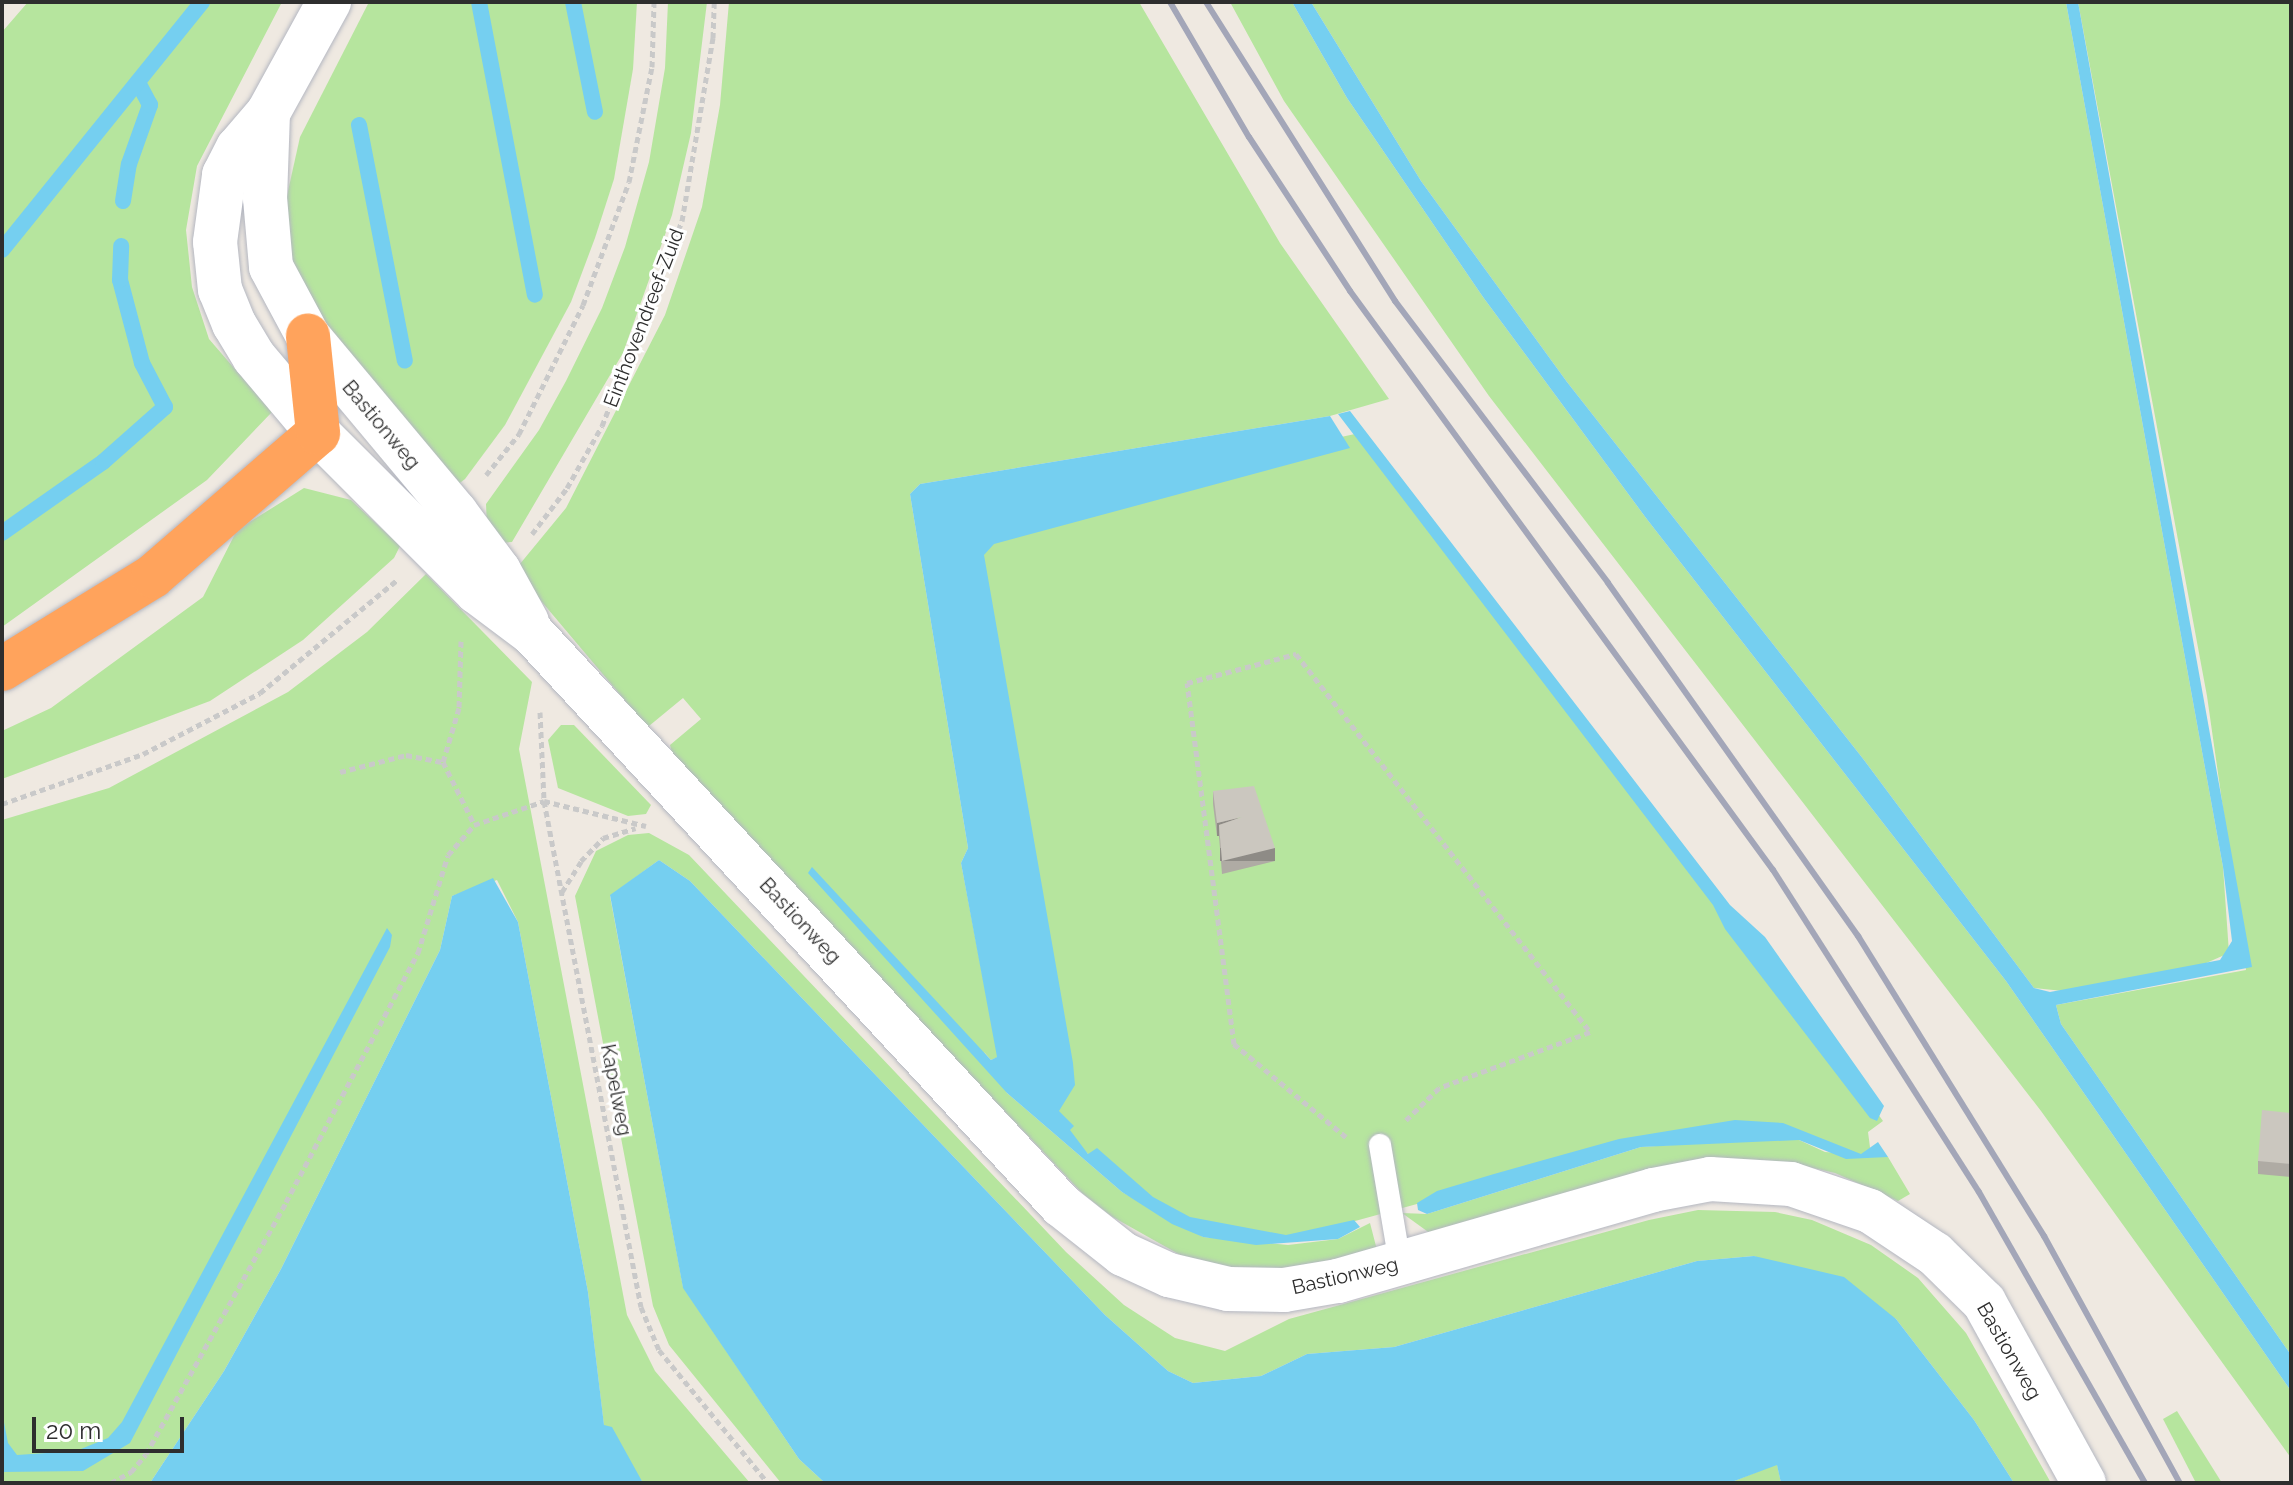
<!DOCTYPE html>
<html>
<head>
<meta charset="utf-8">
<style>
	body { margin:0 }
	#map { position:relative; width:2293px; height:1485px; overflow:hidden; background:#efe9e1; font-family:Raleway,sans-serif }
	div>[style] { position:absolute }
	[style*='--x'] { left:calc(var(--x)*1px); top:calc(var(--y)*1px); width:calc(var(--w)*1px); rotate:calc(var(--a)*1deg) }
	.green>* { inset:0; background:#b6e59e }
	.water>* { inset:0; background:#75cff0 }
	.stream>* { height:16px; margin:-8px; padding:0 8px; transform-origin:8px; border-radius:8px; background:#75cff0 }
	.path>* { height:5px; margin-top:-2.5px; transform-origin:0; background:repeating-linear-gradient(90deg,#c9c9c9 0 6px,transparent 0 10px) }
	.roads { filter:drop-shadow(0 0 2px #b4b7c1) drop-shadow(0 0 2px #b4b7c1) }
	.lane>* { height:22px; margin:-11px; padding:0 11px; transform-origin:11px; border-radius:11px; background:#fff }
	.street>* { height:44px; margin:-22px; padding:0 22px; transform-origin:22px; border-radius:22px; background:#fff }
	.secondary>* { height:44px; margin:-22px; padding:0 22px; transform-origin:22px; border-radius:22px; background:#fff }
	.highway>* { height:44px; margin:-22px; padding:0 22px; transform-origin:22px; border-radius:22px; background:#ffa35c }
	.rail>* { height:6px; margin:-3px; padding:0 3px; transform-origin:3px; border-radius:3px; background:#a3a6b8 }
	.wall>* { inset:0; background:#afaba4 }
	.shaded-wall>* { inset:0; background:#8e8b86; transform-origin:0 0 }
	.building>* { inset:0; background:#cbc7bf }
	span { translate:-50% -50%; white-space:nowrap; text-align:center; line-height:1.15; -webkit-text-stroke:6px #fff; paint-order:stroke }
	.street-label { font-size:20px; color:#2e2e2e }
	.frame { position:absolute; inset:0; border:4px solid #2e2e2e; pointer-events:none }
	.scale { position:absolute; left:32px; top:1417px; width:152px; height:36px; box-sizing:border-box; border:4px solid #2e2e2e; border-top:0; padding-left:10px; font-size:24px; line-height:28px; white-space:nowrap; color:#2e2e2e; -webkit-text-stroke:6px #fff; paint-order:stroke }
</style>
</head>
<body>
<div id="map">
	<div class="green">
		<div style="clip-path:polygon(28px 2px,282px 2px,197px 166px,186px 230px,192px 287px,209px 339px,272px 412px,207px 480px,2px 627px,2px 32px)"></div>
		<div style="clip-path:polygon(369px 2px,637px 2px,633px 69px,614px 179px,595px 238px,571px 302px,505px 425px,465px 479px,452px 489px,308px 301px,292px 259px,284px 209px,300px 137px)"></div>
		<div style="clip-path:polygon(668px 2px,707px 2px,691px 133px,672px 215px,623px 353px,512px 542px,500px 543px,487px 528px,486px 504px,539px 430px,566px 381px,602px 308px,625px 247px,649px 162px,665px 68px)"></div>
		<div style="clip-path:polygon(729px 2px,1139px 2px,1280px 243px,1389px 399px,1330px 416px,920px 484px,910px 494px,968px 848px,961px 863px,998px 1057px,991px 1060px,984px 1052px,1007px 1093px,1122px 1192px,1203px 1237px,1288px 1245px,1338px 1239px,1370px 1223px,1377px 1250px,1286px 1270px,1234px 1269px,1182px 1256px,1111px 1216px,1082px 1193px,674px 761px,670px 745px,701px 719px,683px 698px,649px 726px,644px 723px,515px 570px,566px 508px,665px 315px,702px 207px,720px 105px)"></div>
		<div style="clip-path:polygon(1230px 2px,1292px 2px,1347px 98px,1483px 297px,1646px 518px,2006px 981px,2291px 1391px,2291px 1458px,2041px 1111px,1489px 396px,1284px 101px)"></div>
		<div style="clip-path:polygon(1311px 2px,2066px 2px,2223px 867px,2229px 953px,2204px 964px,2063px 991px,2034px 988px,1864px 760px,1567px 382px,1421px 181px)"></div>
		<div style="clip-path:polygon(2078px 2px,2291px 2px,2291px 1355px,2061px 1024px,2056px 1005px,2246px 970px,2207px 696px)"></div>
		<div style="clip-path:polygon(1355px 434px,1795px 999px,1883px 1121px,1868px 1132px,1871px 1155px,1846px 1156px,1794px 1134px,1639px 1143px,1286px 1240px,1217px 1235px,1123px 1189px,1051px 1117px,954px 520px)"></div>
		<div style="clip-path:polygon(304px 488px,351px 500px,400px 546px,394px 558px,303px 640px,210px 701px,2px 779px,2px 731px,51px 708px,203px 597px,237px 530px)"></div>
		<div style="clip-path:polygon(426px 574px,532px 682px,519px 749px,627px 1315px,655px 1371px,750px 1483px,643px 1483px,604px 1426px,588px 1292px,518px 922px,497px 880px,452px 896px,440px 950px,281px 1269px,224px 1371px,150px 1483px,2px 1483px,2px 820px,109px 788px,288px 692px,367px 632px)"></div>
		<div style="clip-path:polygon(561px 725px,574px 725px,651px 805px,646px 814px,628px 816px,558px 788px,548px 740px)"></div>
		<div style="clip-path:polygon(649px 833px,689px 855px,1066px 1252px,1124px 1305px,1175px 1338px,1225px 1351px,1289px 1319px,1649px 1220px,1698px 1210px,1775px 1212px,1812px 1220px,1871px 1245px,1918px 1278px,1966px 1333px,2051px 1483px,2014px 1483px,1974px 1420px,1896px 1319px,1754px 1256px,1697px 1261px,1394px 1347px,1307px 1354px,1261px 1376px,1193px 1383px,1168px 1371px,1105px 1315px,690px 881px,659px 860px,610px 896px,683px 1287px,799px 1459px,825px 1483px,781px 1483px,669px 1345px,653px 1306px,575px 896px,596px 851px,628px 835px)"></div>
		<div style="clip-path:polygon(1765px 1139px,1799px 1140px,1825px 1152px,1888px 1157px,1910px 1194px,1898px 1201px,1835px 1173px,1791px 1163px,1705px 1159px,1431px 1234px,1402px 1213px,1427px 1214px,1641px 1147px)"></div>
		<div style="clip-path:polygon(2177px 1411px,2222px 1483px,2196px 1483px,2163px 1419px)"></div>
		<div style="clip-path:polygon(1777px 1464px,1781px 1483px,1729px 1483px)"></div>
	</div>
	<div class="water">
		<div style="clip-path:polygon(1292px 2px,1311px 2px,1421px 181px,1567px 382px,1864px 760px,2034px 988px,2050px 992px,2220px 960px,2232px 941px,2223px 867px,2066px 2px,2078px 2px,2252px 967px,2056px 1005px,2061px 1024px,2291px 1355px,2291px 1391px,2006px 981px,1646px 518px,1483px 297px,1347px 98px)"></div>
		<div style="clip-path:polygon(1350px 411px,1730px 905px,1765px 937px,1884px 1106px,1877px 1121px,1870px 1118px,1725px 929px,1713px 905px,1338px 414px)"></div>
		<div style="clip-path:polygon(1330px 416px,1350px 448px,994px 544px,984px 555px,1073px 1063px,1075px 1085px,1059px 1111px,1074px 1126px,1070px 1130px,1088px 1154px,1097px 1148px,1153px 1197px,1190px 1217px,1286px 1235px,1354px 1220px,1360px 1227px,1338px 1239px,1256px 1245px,1203px 1237px,1172px 1224px,1122px 1192px,1007px 1093px,808px 873px,812px 867px,991px 1060px,997px 1057px,961px 863px,968px 848px,910px 494px,920px 484px)"></div>
		<div style="clip-path:polygon(659px 860px,690px 881px,1105px 1315px,1168px 1371px,1193px 1383px,1261px 1376px,1307px 1354px,1394px 1347px,1697px 1261px,1754px 1256px,1844px 1277px,1896px 1319px,1974px 1420px,2014px 1483px,1781px 1483px,1777px 1465px,1729px 1483px,825px 1483px,799px 1459px,683px 1288px,610px 895px)"></div>
		<div style="clip-path:polygon(493px 878px,518px 922px,588px 1292px,604px 1425px,612px 1427px,643px 1483px,150px 1483px,224px 1371px,281px 1269px,440px 950px,452px 896px)"></div>
		<div style="clip-path:polygon(387px 928px,392px 935px,390px 947px,130px 1443px,83px 1471px,2px 1472px,2px 1412px,8px 1443px,17px 1455px,76px 1451px,108px 1438px,122px 1422px)"></div>
		<div style="clip-path:polygon(1735px 1120px,1783px 1123px,1861px 1154px,1878px 1142px,1888px 1157px,1846px 1159px,1799px 1140px,1641px 1147px,1427px 1214px,1418px 1210px,1417px 1203px,1437px 1191px,1494px 1174px,1619px 1139px)"></div>
	</div>
	<div class="stream">
		<div style="--x:479;--y:2;--w:298;--a:79.2"></div>
		<div style="--x:573;--y:2;--w:112;--a:78.7"></div>
		<div style="--x:359;--y:125;--w:240;--a:79"></div>
		<div style="--x:123;--y:201;--w:37;--a:-81"></div>
		<div style="--x:129;--y:164;--w:63;--a:-70.4"></div>
		<div style="--x:150;--y:105;--w:26;--a:-118"></div>
		<div style="--x:2;--y:250;--w:319;--a:-51.1"></div>
		<div style="--x:2;--y:533;--w:123;--a:-35.1"></div>
		<div style="--x:103;--y:462;--w:83;--a:-41.6"></div>
		<div style="--x:165;--y:407;--w:50;--a:-117.6"></div>
		<div style="--x:142;--y:363;--w:86;--a:-104.8"></div>
		<div style="--x:120;--y:280;--w:34;--a:-88"></div>
	</div>
	<div class="path">
		<div style="--x:486;--y:475;--w:53;--a:-51.2"></div>
		<div style="--x:519;--y:434;--w:144;--a:-63.6"></div>
		<div style="--x:583;--y:305;--w:131;--a:-69.5"></div>
		<div style="--x:629;--y:182;--w:117;--a:-78.7"></div>
		<div style="--x:652;--y:67;--w:65;--a:-88.2"></div>
		<div style="--x:532;--y:534;--w:58;--a:-52.7"></div>
		<div style="--x:567;--y:488;--w:71;--a:-60.6"></div>
		<div style="--x:602;--y:426;--w:220;--a:-68.7"></div>
		<div style="--x:682;--y:221;--w:186;--a:-80.4"></div>
		<div style="--x:713;--y:38;--w:36;--a:-88"></div>
		<div style="--x:461;--y:641;--w:67;--a:91.7"></div>
		<div style="--x:459;--y:708;--w:56;--a:106.5"></div>
		<div style="--x:443;--y:762;--w:69;--a:63.4"></div>
		<div style="--x:540;--y:712;--w:89;--a:87.4"></div>
		<div style="--x:544;--y:801;--w:515;--a:79.15"></div>
		<div style="--x:641;--y:1307;--w:47;--a:67.3"></div>
		<div style="--x:659;--y:1350;--w:172;--a:50.7"></div>
		<div style="--x:340;--y:772;--w:68;--a:-14.4"></div>
		<div style="--x:406;--y:755;--w:38;--a:11"></div>
		<div style="--x:2;--y:804;--w:150;--a:-19.5"></div>
		<div style="--x:143;--y:754;--w:132;--a:-27.5"></div>
		<div style="--x:260;--y:693;--w:178;--a:-39.5"></div>
		<div style="--x:562;--y:892;--w:36;--a:-58"></div>
		<div style="--x:581;--y:861;--w:32;--a:-46"></div>
		<div style="--x:603;--y:838;--w:34;--a:-17"></div>
		<div style="--x:1346;--y:1137;--w:146;--a:-140.3"></div>
		<div style="--x:1234;--y:1044;--w:364;--a:-97.4"></div>
		<div style="--x:1187;--y:683;--w:113;--a:-14.9"></div>
		<div style="--x:1296;--y:654;--w:479;--a:52.1"></div>
		<div style="--x:1590;--y:1032;--w:161;--a:159.7"></div>
		<div style="--x:1439;--y:1088;--w:47;--a:135.9"></div>
		<div style="--x:111;--y:1483;--w:23;--a:-29"></div>
		<div style="--x:131;--y:1472;--w:23;--a:-50"></div>
		<div style="--x:146;--y:1454;--w:288;--a:-60.9"></div>
		<div style="--x:286;--y:1202;--w:282;--a:-62.1"></div>
		<div style="--x:418;--y:953;--w:102;--a:-73"></div>
		<div style="--x:448;--y:855;--w:40;--a:-49"></div>
		<div style="--x:474;--y:825;--w:74;--a:-18.9"></div>
		<div style="--x:544;--y:801;--w:105;--a:13.8"></div>
	</div>
	<div class="roads">
		<div class="lane">
			<div style="--x:1380;--y:1145;--w:120;--a:80.4"></div>
		</div>
		<div class="street">
			<div style="--x:308;--y:336;--w:231;--a:50.1"></div>
			<div style="--x:456;--y:513;--w:72;--a:53.4"></div>
			<div style="--x:499;--y:571;--w:58;--a:61.2"></div>
			<div style="--x:318;--y:433;--w:225;--a:45"></div>
			<div style="--x:477;--y:592;--w:70;--a:36.9"></div>
			<div style="--x:533;--y:634;--w:778;--a:47.24"></div>
			<div style="--x:1061;--y:1205;--w:79;--a:38.3"></div>
			<div style="--x:1123;--y:1254;--w:51;--a:24.5"></div>
			<div style="--x:1169;--y:1275;--w:61;--a:13.3"></div>
			<div style="--x:1228;--y:1289;--w:56;--a:1"></div>
			<div style="--x:1284;--y:1290;--w:55;--a:-9.5"></div>
			<div style="--x:1338;--y:1281;--w:328;--a:-16.1"></div>
			<div style="--x:1653;--y:1190;--w:58;--a:-10.9"></div>
			<div style="--x:1710;--y:1179;--w:81;--a:3.5"></div>
			<div style="--x:1791;--y:1184;--w:83;--a:18.9"></div>
			<div style="--x:1870;--y:1211;--w:78;--a:33.5"></div>
			<div style="--x:1935;--y:1254;--w:69;--a:44.4"></div>
			<div style="--x:1984;--y:1302;--w:207;--a:61.1"></div>
		</div>
		<div class="secondary">
			<div style="--x:268;--y:113;--w:85;--a:92"></div>
			<div style="--x:265;--y:198;--w:69;--a:85"></div>
			<div style="--x:271;--y:267;--w:78;--a:61.8"></div>
			<div style="--x:318;--y:433;--w:99;--a:-130.1"></div>
			<div style="--x:254;--y:357;--w:39;--a:-121"></div>
			<div style="--x:234;--y:324;--w:37;--a:-112"></div>
			<div style="--x:220;--y:290;--w:48;--a:-95.9"></div>
			<div style="--x:215;--y:242;--w:68;--a:-82.3"></div>
			<div style="--x:224;--y:175;--w:30;--a:-63"></div>
			<div style="--x:238;--y:148;--w:46;--a:-49.4"></div>
			<div style="--x:268;--y:113;--w:127;--a:-61.2"></div>
		</div>
		<div class="highway">
			<div style="--x:2;--y:669;--w:177;--a:-31.6"></div>
			<div style="--x:153;--y:576;--w:218;--a:-40.9"></div>
			<div style="--x:318;--y:433;--w:98;--a:-95.9"></div>
		</div>
	</div>
	<div class="rail">
		<div style="--x:1170;--y:2;--w:156;--a:59.7"></div>
		<div style="--x:1249;--y:137;--w:184;--a:56.7"></div>
		<div style="--x:1350;--y:291;--w:717;--a:53.85"></div>
		<div style="--x:1773;--y:870;--w:382;--a:57.4"></div>
		<div style="--x:1979;--y:1192;--w:335;--a:60.3"></div>
		<div style="--x:1206;--y:2;--w:354;--a:57.7"></div>
		<div style="--x:1395;--y:301;--w:353;--a:52.9"></div>
		<div style="--x:1608;--y:583;--w:433;--a:54.7"></div>
		<div style="--x:1858;--y:936;--w:353;--a:58.2"></div>
		<div style="--x:2044;--y:1236;--w:282;--a:61.2"></div>
	</div>
	<div class="wall">
		<div style="clip-path:polygon(1213px 791px,1275px 861px,1222px 874px,1219px 836px,1217px 836px,1213px 804px)"></div>
		<div style="clip-path:polygon(2291px 1113px,2291px 1177px,2258px 1174px,2258px 1161px)"></div>
	</div>
	<div class="shaded-wall">
		<div style="clip-path:polygon(1242px 817px,1219px 825px,1219px 836px,1217px 836px,1217px 823px)"></div>
		<div style="left:1275px;top:848px;width:13px;height:55px;rotate:90deg"></div>
	</div>
	<div class="building">
		<div style="clip-path:polygon(1254px 786px,1275px 848px,1222px 861px,1219px 825px,1242px 817px,1217px 823px,1213px 791px)"></div>
		<div style="clip-path:polygon(2262px 1110px,2291px 1113px,2291px 1164px,2258px 1161px)"></div>
	</div>
	<div class="street-label">
		<span style="left:644px;top:318px;rotate:-69deg">Einthovendreef-Zuid</span>
		<span style="left:381px;top:425px;rotate:50deg">Bastionweg</span>
		<span style="left:800px;top:921px;rotate:47deg">Bastionweg</span>
		<span style="left:616px;top:1090px;rotate:79deg">Kapelweg</span>
		<span style="left:1345px;top:1276px;rotate:-13deg">Bastionweg</span>
		<span style="left:2009px;top:1351px;rotate:60deg">Bastionweg</span>
	</div>
	<div class="frame"></div>
	<div class="scale">20 m</div>
</div>
</body>
</html>
